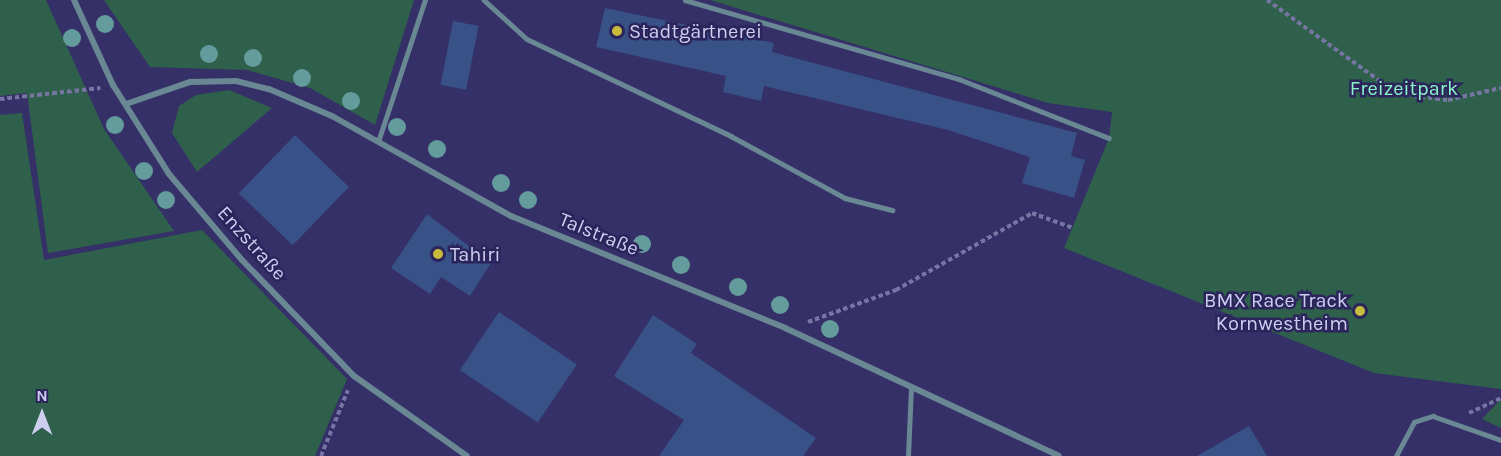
<!DOCTYPE html>
<html>
<head>
<meta charset="utf-8">
<style>
	body { margin:0 }
	#map { position:relative; width:1501px; height:456px; overflow:hidden; background:#353068; font-family:Karla,sans-serif }
	div>[style] { position:absolute }
	[style*='--x'] { left:calc(var(--x)*1px); top:calc(var(--y)*1px); width:calc(var(--w)*1px); rotate:calc(var(--a)*1deg) }
	.green>* { inset:0; background:#2e604b }
	.building>* { inset:0; background:#385187; transform-origin:0 0 }
	.path>* { height:4px; margin-top:-2px; transform-origin:0; background:repeating-linear-gradient(90deg,#7775a3 0 4.5px,transparent 0 7.5px) }
	.lane>* { height:4.5px; margin:-2.25px; padding:0 2.25px; transform-origin:2.25px; border-radius:2.25px; background:#698894 }
	.street>* { height:6px; margin:-3px; padding:0 3px; transform-origin:3px; border-radius:3px; background:#698894 }
	.trees>* { width:18px; height:18px; margin:-9px; border-radius:50%; background:#649b9c }
	.dots>* { width:16px; height:16px; translate:-50% -50%; box-sizing:border-box; border:3px solid #2b255c; border-radius:50% }
	span { translate:-50% -50%; white-space:nowrap; text-align:center; line-height:1.15; -webkit-text-stroke:5px #2b255c; paint-order:stroke }
	.poi-label { font-size:20px; color:#cdcef0 }
	.left { translate:0 -50%; text-align:left }
	.right { translate:-100% -50%; text-align:right }
	.park-label { font-size:20px; color:#8af3c6 }
	.street-label { font-size:20px; color:#cdcef0 }
	.north { position:absolute; left:12px; top:384px; width:60px; height:60px; -webkit-text-stroke:4px #2b255c; paint-order:stroke; rotate:0deg; font-size:16px; font-weight:700; line-height:24px; text-align:center; color:#cdcef0 }
	.north::after { content:''; display:block; margin:auto; width:21px; height:27px; background:#cdcef0; clip-path:polygon(50% 0,100% 100%,50% 72%,0 100%) }
</style>
</head>
<body>
<div id="map">
	<div class="green">
		<div style="clip-path:polygon(0 0,46px 0,104px 129px,174px 231px,48px 253px,27px 93px,0 96px)"></div>
		<div style="clip-path:polygon(104px 0,414px 0,375px 125px,310px 88px,247px 70px,150px 67px)"></div>
		<div style="clip-path:polygon(710px 0,1501px 0,1501px 389px,1374px 373px,1064px 248px,1109px 138px,1112px 112px,1048px 103px)"></div>
		<div style="clip-path:polygon(229px 90px,272px 108px,197px 172px,172px 133px,179px 106px,196px 95px)"></div>
		<div style="clip-path:polygon(22px 113px,44px 260px,202px 230px,347px 379px,315px 456px,0 456px,0 115px)"></div>
		<div style="clip-path:polygon(1501px 399px,1501px 428px,1482px 419px)"></div>
	</div>
	<div class="building">
		<div style="clip-path:polygon(605px 8px,774px 43px,772px 52px,1077px 133px,1071px 156px,1085px 160px,1074px 198px,1022px 183px,1030px 157px,948px 130px,764px 86px,761px 101px,723px 92px,726px 76px,596px 47px)"></div>
		<div style="left:453px;top:21px;width:26px;height:65px;rotate:11deg"></div>
		<div style="left:295px;top:135px;width:75px;height:81px;rotate:44deg"></div>
		<div style="clip-path:polygon(427px 214px,491px 263px,470px 296px,441px 277px,430px 294px,391px 268px)"></div>
		<div style="left:499px;top:312px;width:94px;height:70px;rotate:34deg"></div>
		<div style="clip-path:polygon(653px 315px,697px 344px,691px 353px,816px 438px,803px 456px,659px 456px,684px 420px,614px 376px)"></div>
		<div style="clip-path:polygon(1249px 426px,1267px 456px,1197px 456px)"></div>
	</div>
	<div class="path">
		<div style="--x:1267;--y:0;--w:161;--a:35.7"></div>
		<div style="--x:1398;--y:94;--w:50;--a:6.8"></div>
		<div style="--x:1448;--y:100;--w:54;--a:-12.8"></div>
		<div style="--x:0;--y:99;--w:101;--a:-6.3"></div>
		<div style="--x:808;--y:322;--w:94;--a:-20"></div>
		<div style="--x:896;--y:290;--w:156;--a:-29.5"></div>
		<div style="--x:1032;--y:213;--w:44;--a:20.1"></div>
		<div style="--x:1469;--y:413;--w:35;--a:-25"></div>
		<div style="--x:321;--y:456;--w:71;--a:-67.8"></div>
	</div>
	<div class="lane">
		<div style="--x:484;--y:0;--w:58;--a:42.2"></div>
		<div style="--x:527;--y:39;--w:226;--a:25.4"></div>
		<div style="--x:731;--y:136;--w:130;--a:28.5"></div>
		<div style="--x:845;--y:198;--w:49;--a:14.3"></div>
		<div style="--x:685;--y:0;--w:285;--a:16.1"></div>
		<div style="--x:959;--y:79;--w:161;--a:21.5"></div>
		<div style="--x:378;--y:142;--w:150;--a:-71.7"></div>
		<div style="--x:908;--y:456;--w:69;--a:-87.5"></div>
		<div style="--x:1396;--y:456;--w:38;--a:-62"></div>
		<div style="--x:1414;--y:422;--w:20;--a:-18"></div>
		<div style="--x:1433;--y:416;--w:72;--a:19.4"></div>
	</div>
	<div class="street">
		<div style="--x:74;--y:0;--w:94;--a:65.4"></div>
		<div style="--x:113;--y:85;--w:105;--a:57.8"></div>
		<div style="--x:169;--y:174;--w:113;--a:49.7"></div>
		<div style="--x:242;--y:260;--w:161;--a:46"></div>
		<div style="--x:354;--y:376;--w:138;--a:35.3"></div>
		<div style="--x:126;--y:104;--w:68;--a:-19"></div>
		<div style="--x:190;--y:82;--w:46;--a:-1.2"></div>
		<div style="--x:236;--y:81;--w:34;--a:14"></div>
		<div style="--x:269;--y:89;--w:69;--a:23.2"></div>
		<div style="--x:332;--y:116;--w:205;--a:29.2"></div>
		<div style="--x:511;--y:216;--w:296;--a:22.2"></div>
		<div style="--x:785;--y:328;--w:302;--a:25"></div>
	</div>
	<div class="trees">
		<div style="left:105px;top:24px"></div>
		<div style="left:72px;top:38px"></div>
		<div style="left:209px;top:54px"></div>
		<div style="left:253px;top:58px"></div>
		<div style="left:302px;top:78px"></div>
		<div style="left:351px;top:101px"></div>
		<div style="left:115px;top:125px"></div>
		<div style="left:397px;top:127px"></div>
		<div style="left:437px;top:149px"></div>
		<div style="left:144px;top:171px"></div>
		<div style="left:501px;top:183px"></div>
		<div style="left:166px;top:200px"></div>
		<div style="left:528px;top:200px"></div>
		<div style="left:642px;top:244px"></div>
		<div style="left:681px;top:265px"></div>
		<div style="left:738px;top:287px"></div>
		<div style="left:780px;top:305px"></div>
		<div style="left:830px;top:329px"></div>
	</div>
	<div class="dots">
		<div style="left:617px;top:31px;background:#c7bb3c"></div>
		<div style="left:438px;top:254px;background:#c7bb3c"></div>
		<div style="left:1360px;top:311px;background:#c7bb3c"></div>
	</div>
	<div class="poi-label">
		<span class="left" style="left:629px;top:31px">Stadtgärtnerei</span>
		<span class="left" style="left:450px;top:254px">Tahiri</span>
		<span class="right" style="left:1348px;top:312px">BMX Race Track<br>Kornwestheim</span>
	</div>
	<div class="park-label">
		<span style="left:1404px;top:88px">Freizeitpark</span>
	</div>
	<div class="street-label">
		<span style="left:599px;top:234px;rotate:22deg">Talstraße</span>
		<span style="left:252px;top:243px;rotate:48deg">Enzstraße</span>
	</div>
	<div class="north">N</div>
</div>
</body>
</html>
